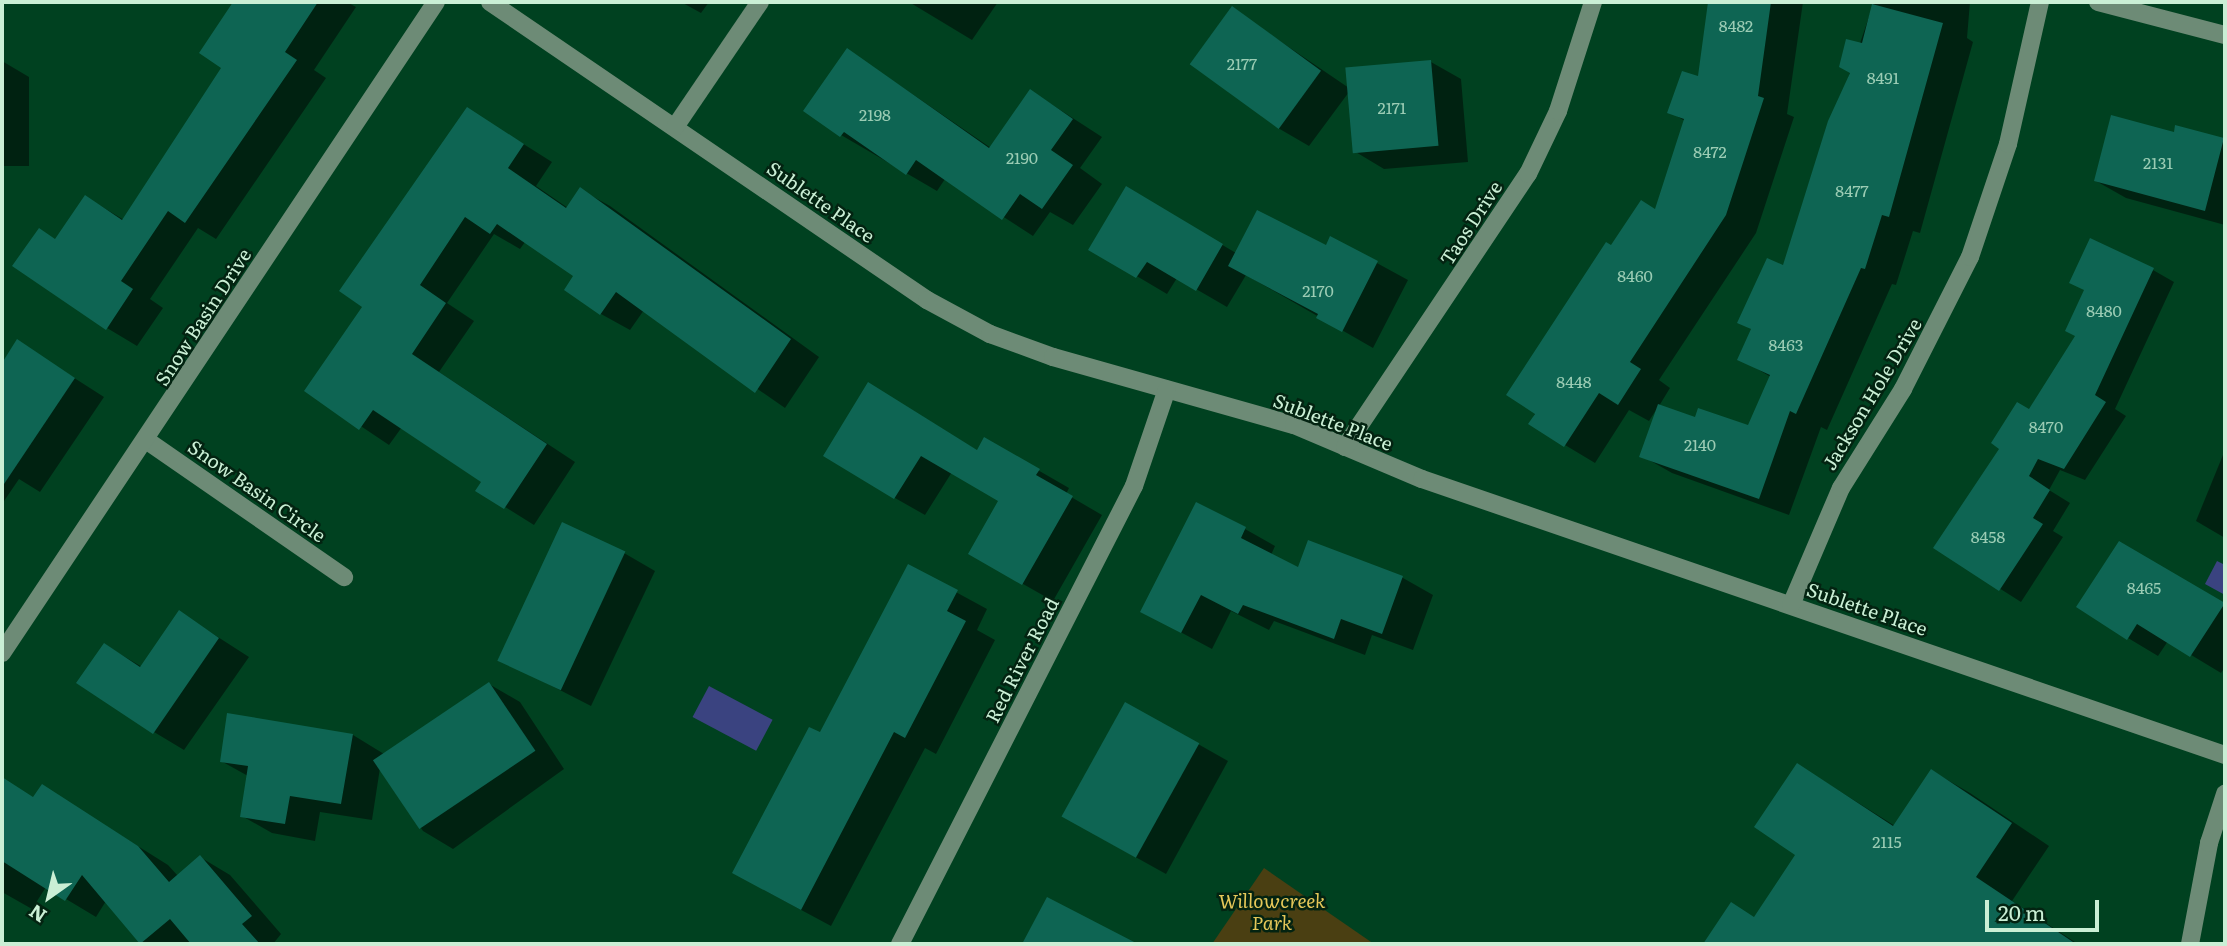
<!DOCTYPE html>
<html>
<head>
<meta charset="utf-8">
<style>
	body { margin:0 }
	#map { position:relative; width:2227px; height:946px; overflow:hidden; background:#004120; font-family:Literata,serif }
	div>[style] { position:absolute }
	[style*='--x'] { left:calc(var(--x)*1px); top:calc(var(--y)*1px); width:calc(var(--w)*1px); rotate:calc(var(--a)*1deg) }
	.green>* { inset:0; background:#4a3f12 }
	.water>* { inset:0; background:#3a4380; transform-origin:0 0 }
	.shadow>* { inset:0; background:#0007 }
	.building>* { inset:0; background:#0e6553; transform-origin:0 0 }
	.minor>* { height:18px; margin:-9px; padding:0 9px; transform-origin:9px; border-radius:9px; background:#6d8b76 }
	span { translate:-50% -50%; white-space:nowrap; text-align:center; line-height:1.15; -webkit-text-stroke:5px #032311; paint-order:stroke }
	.number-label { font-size:16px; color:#9bccb4 }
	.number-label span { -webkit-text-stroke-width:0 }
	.street-label { font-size:19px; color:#caefd5 }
	.park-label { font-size:19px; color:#e4c759; font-style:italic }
	.frame { position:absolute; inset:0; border:4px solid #caefd5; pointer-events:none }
	.north { position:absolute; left:14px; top:862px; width:70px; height:70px; -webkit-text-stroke:5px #032311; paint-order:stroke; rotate:214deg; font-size:19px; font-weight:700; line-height:28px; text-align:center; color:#caefd5 }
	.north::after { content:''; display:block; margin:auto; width:24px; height:32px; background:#caefd5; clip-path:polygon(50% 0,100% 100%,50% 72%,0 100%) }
	.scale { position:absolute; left:1985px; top:900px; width:114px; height:32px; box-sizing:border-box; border:4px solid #caefd5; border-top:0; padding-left:9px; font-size:21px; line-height:24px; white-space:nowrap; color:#caefd5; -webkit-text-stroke:5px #032311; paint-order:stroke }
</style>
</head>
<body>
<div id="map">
	<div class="green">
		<div style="clip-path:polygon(1264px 868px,1374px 944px,1212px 944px)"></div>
	</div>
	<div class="water">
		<div style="clip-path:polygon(2217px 561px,2225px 565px,2225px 595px,2205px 584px)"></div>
		<div style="left:709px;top:686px;width:72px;height:35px;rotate:28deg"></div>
	</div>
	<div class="shadow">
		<div style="clip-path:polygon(236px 2px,347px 2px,356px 7px,314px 70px,326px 78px,216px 239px,198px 228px,150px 299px,163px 308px,137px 346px,107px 328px,56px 240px,86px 197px,124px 220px,224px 67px,202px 53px)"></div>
		<div style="clip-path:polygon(681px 2px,709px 2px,701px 13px)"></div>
		<div style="clip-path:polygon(909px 2px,998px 2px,972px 40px)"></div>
		<div style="clip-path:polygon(1710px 2px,1803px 2px,1787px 114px,1794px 117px,1756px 233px,1659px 380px,1670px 388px,1659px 406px,1696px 419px,1749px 428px,1771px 377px,1740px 359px,1753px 330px,1739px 322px,1784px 267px,1874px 2px,1970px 2px,1967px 38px,1973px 42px,1920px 233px,1913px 231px,1896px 285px,1892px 284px,1827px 430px,1821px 427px,1789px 515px,1672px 473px,1642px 456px,1656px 410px,1649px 421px,1629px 410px,1595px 463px,1530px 424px,1612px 247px,1656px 211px,1685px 121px,1670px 112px,1699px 79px)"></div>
		<div style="clip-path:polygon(1233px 9px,1349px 88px,1431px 62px,1461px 79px,1468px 162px,1384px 169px,1354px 151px,1349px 92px,1309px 146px,1278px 128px)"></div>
		<div style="clip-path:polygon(848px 50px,991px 148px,1031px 91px,1102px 137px,1080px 168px,1102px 184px,1073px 225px,1050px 212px,1033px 236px,945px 179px,937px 191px,841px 135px)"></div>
		<div style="clip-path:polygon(2px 61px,29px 77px,29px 166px,2px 166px)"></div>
		<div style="clip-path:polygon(468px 109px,552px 162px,536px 186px,568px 208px,581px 190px,610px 206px,819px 357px,785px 408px,644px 310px,630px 330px,601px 314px,566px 290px,576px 276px,525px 242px,520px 249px,494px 234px,447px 303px,474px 321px,439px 372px,575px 462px,534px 525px,478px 490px,484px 481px,402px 427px,389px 445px,307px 390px,364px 307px)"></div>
		<div style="clip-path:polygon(2175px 134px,2225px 141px,2225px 225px,2126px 198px,2096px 181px)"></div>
		<div style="clip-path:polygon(1127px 189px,1236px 253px,1326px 247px,1331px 238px,1408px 280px,1373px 348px,1246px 275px,1227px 307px,1177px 278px,1167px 294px,1091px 249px)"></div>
		<div style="clip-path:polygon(2153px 270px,2174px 282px,2115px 409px,2126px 416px,2085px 480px,2060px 470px,2049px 490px,2070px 503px,2053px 531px,2063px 537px,2021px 602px,1936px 548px,2030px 411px)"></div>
		<div style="clip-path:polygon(18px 342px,104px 397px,40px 492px,19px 479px,2px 504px,2px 366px)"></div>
		<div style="clip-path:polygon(899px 402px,978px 451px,984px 439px,1069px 488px,1066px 494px,1102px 515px,1053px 601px,970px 554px,1000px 500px,952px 472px,925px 515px,895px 498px)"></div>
		<div style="clip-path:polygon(2225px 450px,2225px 538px,2196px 521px)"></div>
		<div style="clip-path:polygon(1245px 529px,1275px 546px,1271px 555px,1299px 569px,1309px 543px,1403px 578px,1433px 595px,1413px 650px,1372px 635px,1365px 655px,1274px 621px,1269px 630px,1231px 611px,1212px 649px,1143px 612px)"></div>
		<div style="clip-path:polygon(2119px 543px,2225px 605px,2225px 667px,2221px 673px,2168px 641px,2158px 656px,2128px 638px)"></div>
		<div style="clip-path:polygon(624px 553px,655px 571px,591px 706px,499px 659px)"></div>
		<div style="clip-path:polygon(908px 566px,987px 609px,977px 630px,995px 640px,936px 754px,925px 748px,831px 926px,764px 890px,820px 735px)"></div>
		<div style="clip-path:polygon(179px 612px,249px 657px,184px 750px,154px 732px,105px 645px,142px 667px)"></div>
		<div style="clip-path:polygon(489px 684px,520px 702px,564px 769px,453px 849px,423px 831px,380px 768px,372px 820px,320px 812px,315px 841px,272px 833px,242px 816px,248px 776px,221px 761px,353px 735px,384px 754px)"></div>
		<div style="clip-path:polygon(1198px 744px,1228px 761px,1166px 874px,1094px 834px)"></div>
		<div style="clip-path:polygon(1798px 765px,1895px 826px,1932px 771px,1970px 793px,2049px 846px,2012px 901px,2078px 944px,1705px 944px,1732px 905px,1755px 918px,1798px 854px)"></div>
		<div style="clip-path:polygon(10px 785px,34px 798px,42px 786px,168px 865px,178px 876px,200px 857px,230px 875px,281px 934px,273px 944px,143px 944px,106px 901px,96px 917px,46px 887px,32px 909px,2px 892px,2px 798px)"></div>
		<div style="clip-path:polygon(1048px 900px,1105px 929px,1131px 944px,1024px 944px)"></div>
	</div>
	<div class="building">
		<div style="clip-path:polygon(233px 2px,318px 2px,285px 52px,297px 60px,185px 223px,168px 211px,121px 281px,133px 289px,106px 330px,12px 266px,39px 228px,55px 239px,85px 195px,122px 220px,221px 68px,199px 53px)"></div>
		<div style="clip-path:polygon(1708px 2px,1771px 2px,1758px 96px,1764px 98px,1726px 215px,1630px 362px,1641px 369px,1618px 405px,1599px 393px,1564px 447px,1528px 424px,1535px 414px,1506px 395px,1606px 242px,1611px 245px,1641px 200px,1655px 209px,1684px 119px,1667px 113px,1682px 71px,1698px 76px)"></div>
		<div style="clip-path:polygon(1872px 4px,1943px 23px,1889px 217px,1882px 215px,1865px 269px,1861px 268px,1796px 414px,1790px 411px,1759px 499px,1639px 457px,1658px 404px,1695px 417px,1698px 408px,1748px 425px,1770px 375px,1737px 360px,1751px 329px,1737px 323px,1767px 258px,1783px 265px,1828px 121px,1850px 73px,1839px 67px,1846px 39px,1862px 43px)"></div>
		<div style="left:1232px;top:6px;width:110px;height:72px;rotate:36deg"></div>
		<div style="clip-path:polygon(847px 48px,989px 148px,1030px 89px,1073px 119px,1051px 150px,1073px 165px,1042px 209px,1020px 194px,1002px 220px,916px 160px,906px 175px,844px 132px,840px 137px,803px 111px)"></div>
		<div style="left:1431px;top:60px;width:86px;height:86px;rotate:85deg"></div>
		<div style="clip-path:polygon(467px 107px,524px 144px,508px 168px,566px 208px,580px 187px,791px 339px,755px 393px,616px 292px,600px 315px,564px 290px,573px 276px,497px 224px,490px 234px,465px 217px,420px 285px,446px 303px,412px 354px,547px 444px,504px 509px,475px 491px,481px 482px,373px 410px,359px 430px,304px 391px,362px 307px,339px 291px)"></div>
		<div style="clip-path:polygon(2111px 115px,2174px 132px,2175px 125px,2224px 138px,2205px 211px,2094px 181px)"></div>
		<div style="clip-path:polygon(1126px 186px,1223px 244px,1196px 291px,1147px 262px,1136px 278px,1088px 250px)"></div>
		<div style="clip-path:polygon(1257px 210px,1326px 245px,1330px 236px,1378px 261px,1342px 332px,1316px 318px,1318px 314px,1228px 266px)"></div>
		<div style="clip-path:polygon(2090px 238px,2154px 268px,2095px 395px,2106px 402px,2064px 469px,2038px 459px,2029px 476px,2050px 490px,2033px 518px,2043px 524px,1999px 591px,1933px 548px,1999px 449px,1991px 443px,2017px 402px,2029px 409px,2075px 336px,2065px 331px,2084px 290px,2069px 283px)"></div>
		<div style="clip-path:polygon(17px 339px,75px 378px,2px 487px,2px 363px)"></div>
		<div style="clip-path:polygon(868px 382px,977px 450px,984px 437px,1040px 469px,1036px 475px,1073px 496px,1022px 585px,968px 554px,998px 501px,921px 456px,894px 499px,823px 456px)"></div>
		<div style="clip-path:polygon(1196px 502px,1246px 527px,1241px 538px,1298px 567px,1308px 540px,1403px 576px,1382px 634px,1341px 619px,1334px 639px,1243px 605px,1238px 614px,1201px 595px,1181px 633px,1140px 612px)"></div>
		<div style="left:562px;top:522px;width:70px;height:153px;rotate:25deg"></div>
		<div style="clip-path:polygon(2119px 541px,2225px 603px,2190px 657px,2137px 624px,2127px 640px,2076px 607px)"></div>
		<div style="clip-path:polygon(908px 564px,958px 590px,947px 611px,966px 621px,905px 738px,894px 732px,801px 910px,732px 873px,809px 727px,820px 732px)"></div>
		<div style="clip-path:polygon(179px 610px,219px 638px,153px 734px,76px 683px,104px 643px,140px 667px)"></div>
		<div style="left:489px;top:682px;width:83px;height:140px;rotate:56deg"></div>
		<div style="left:1125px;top:702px;width:85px;height:131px;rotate:29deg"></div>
		<div style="clip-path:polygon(227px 713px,353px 734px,341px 804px,290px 796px,285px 824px,240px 817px,248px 766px,220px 762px)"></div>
		<div style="clip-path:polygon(1797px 763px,1893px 826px,1931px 769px,2012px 823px,1976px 877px,2076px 944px,1703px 944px,1731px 902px,1754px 917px,1795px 855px,1754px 827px)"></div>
		<div style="clip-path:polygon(2px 777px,33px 797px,42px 784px,138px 846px,169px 882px,200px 855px,252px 916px,242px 924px,260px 944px,191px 944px,170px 919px,140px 944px,82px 875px,65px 901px,2px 861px)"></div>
		<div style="clip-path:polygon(1047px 897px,1138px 944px,1022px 944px)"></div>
	</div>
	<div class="minor">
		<div style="--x:490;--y:2;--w:529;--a:34.29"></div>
		<div style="--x:927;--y:300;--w:72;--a:28.4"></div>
		<div style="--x:990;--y:334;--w:67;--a:20.1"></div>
		<div style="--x:1053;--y:357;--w:250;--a:15.8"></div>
		<div style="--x:1294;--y:425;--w:139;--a:22.9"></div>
		<div style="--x:1422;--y:479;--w:849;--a:18.97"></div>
		<div style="--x:2098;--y:2;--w:131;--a:14.6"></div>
		<div style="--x:675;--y:127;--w:151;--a:-55.8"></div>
		<div style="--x:146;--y:440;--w:241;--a:34.7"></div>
		<div style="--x:1345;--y:447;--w:329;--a:-56.2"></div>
		<div style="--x:1528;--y:174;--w:70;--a:-64.5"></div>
		<div style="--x:1558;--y:111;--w:114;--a:-72.2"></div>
		<div style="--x:1791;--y:605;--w:127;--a:-66.9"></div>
		<div style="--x:1841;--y:488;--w:117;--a:-57.9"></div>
		<div style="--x:1903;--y:389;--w:148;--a:-63.1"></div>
		<div style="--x:1970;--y:257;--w:119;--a:-71.4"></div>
		<div style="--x:2008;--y:144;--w:146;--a:-77.3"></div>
		<div style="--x:2;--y:653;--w:782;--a:-56.31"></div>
		<div style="--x:900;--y:944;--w:514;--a:-62.94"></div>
		<div style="--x:1134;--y:486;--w:102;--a:-71.2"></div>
		<div style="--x:2190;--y:944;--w:103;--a:-79.3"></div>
		<div style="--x:2209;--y:843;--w:52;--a:-71.9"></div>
	</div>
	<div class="number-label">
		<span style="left:1736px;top:25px">8482</span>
		<span style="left:1242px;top:63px">2177</span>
		<span style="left:1883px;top:77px">8491</span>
		<span style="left:1392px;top:107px">2171</span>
		<span style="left:875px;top:114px">2198</span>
		<span style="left:1710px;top:151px">8472</span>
		<span style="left:1022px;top:157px">2190</span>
		<span style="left:2158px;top:162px">2131</span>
		<span style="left:1852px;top:190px">8477</span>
		<span style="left:1635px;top:275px">8460</span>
		<span style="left:1318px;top:290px">2170</span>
		<span style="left:2104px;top:310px">8480</span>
		<span style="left:1786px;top:344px">8463</span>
		<span style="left:1574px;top:381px">8448</span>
		<span style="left:2046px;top:426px">8470</span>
		<span style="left:1700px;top:444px">2140</span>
		<span style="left:1988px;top:536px">8458</span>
		<span style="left:2144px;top:587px">8465</span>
		<span style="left:1887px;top:841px">2115</span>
	</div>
	<div class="street-label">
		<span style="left:821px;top:202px;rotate:35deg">Sublette Place</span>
		<span style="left:1471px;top:223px;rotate:-57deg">Taos Drive</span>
		<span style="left:203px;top:317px;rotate:-57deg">Snow Basin Drive</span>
		<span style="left:1872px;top:394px;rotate:-59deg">Jackson Hole Drive</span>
		<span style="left:1333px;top:422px;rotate:21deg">Sublette Place</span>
		<span style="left:257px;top:491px;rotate:35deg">Snow Basin Circle</span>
		<span style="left:1867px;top:609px;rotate:19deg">Sublette Place</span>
		<span style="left:1022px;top:660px;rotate:-63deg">Red River Road</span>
	</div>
	<div class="park-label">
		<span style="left:1272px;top:912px">Willowcreek<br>Park</span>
	</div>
	<div class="frame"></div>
	<div class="north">N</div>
	<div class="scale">20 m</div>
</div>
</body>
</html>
